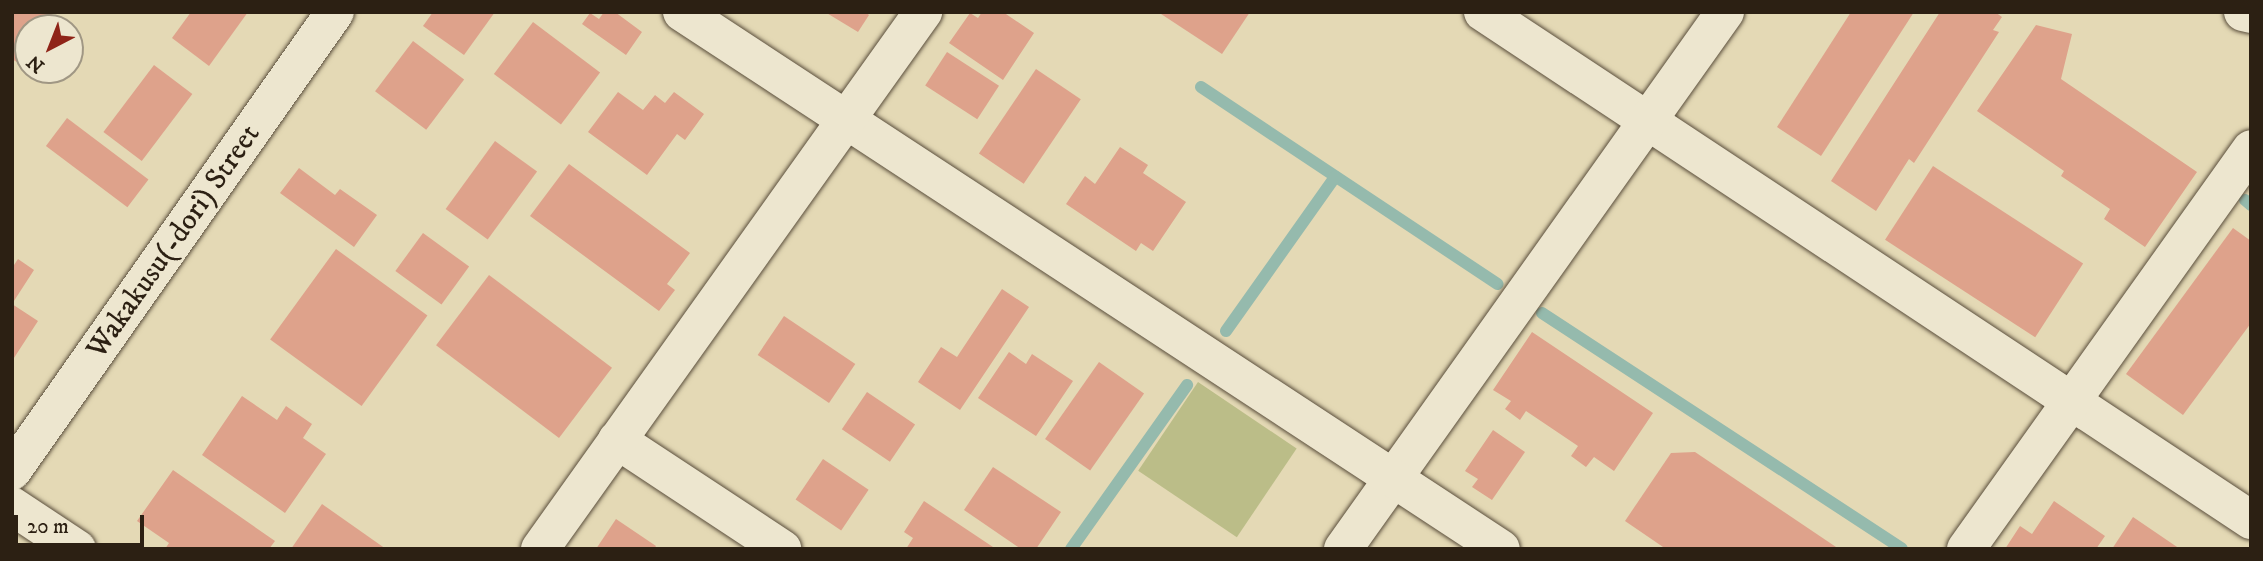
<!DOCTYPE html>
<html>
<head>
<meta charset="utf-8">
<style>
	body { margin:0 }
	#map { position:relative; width:2263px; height:561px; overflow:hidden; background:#e4d9b5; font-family:"IM FELL DW Pica",serif }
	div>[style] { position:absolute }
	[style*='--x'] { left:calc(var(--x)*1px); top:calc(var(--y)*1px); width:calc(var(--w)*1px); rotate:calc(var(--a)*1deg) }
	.green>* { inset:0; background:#bbbd88; transform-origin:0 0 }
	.stream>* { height:12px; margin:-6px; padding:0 6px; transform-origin:6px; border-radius:6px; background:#95baad }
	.building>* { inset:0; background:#dea28b; transform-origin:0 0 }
	.roads { filter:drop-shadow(0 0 2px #5a4e3c) drop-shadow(0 0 2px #5a4e3c) }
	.minor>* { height:38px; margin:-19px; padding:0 19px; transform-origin:19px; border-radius:19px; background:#ede6cf }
	.tertiary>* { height:38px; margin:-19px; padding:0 19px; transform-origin:19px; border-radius:19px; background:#ede6cf }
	span { translate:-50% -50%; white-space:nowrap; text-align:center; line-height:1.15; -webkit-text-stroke:5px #ede6cf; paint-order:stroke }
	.street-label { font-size:30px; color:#2c2013 }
	.frame { position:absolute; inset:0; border:14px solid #2c2013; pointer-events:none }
	.north { position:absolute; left:14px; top:14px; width:70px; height:70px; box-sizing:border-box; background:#ede6cf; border:2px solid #a09784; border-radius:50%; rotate:222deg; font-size:19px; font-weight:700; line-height:28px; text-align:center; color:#2c2013 }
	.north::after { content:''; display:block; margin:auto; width:24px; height:32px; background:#8f2418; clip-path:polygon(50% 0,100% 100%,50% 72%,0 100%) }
	.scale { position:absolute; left:14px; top:515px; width:130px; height:32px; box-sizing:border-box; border:4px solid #2c2013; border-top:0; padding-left:9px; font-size:21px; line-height:24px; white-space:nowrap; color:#2c2013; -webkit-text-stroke:5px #ede6cf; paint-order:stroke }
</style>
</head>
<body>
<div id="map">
	<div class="green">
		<div style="left:1198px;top:382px;width:119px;height:107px;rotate:34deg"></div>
	</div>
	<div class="stream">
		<div style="--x:1201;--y:87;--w:356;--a:33.6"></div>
		<div style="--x:2245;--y:200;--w:8;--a:40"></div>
		<div style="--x:1542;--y:313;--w:430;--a:33.2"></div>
		<div style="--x:1226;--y:331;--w:189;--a:-54.7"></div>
		<div style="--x:1071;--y:549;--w:201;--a:-54.7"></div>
	</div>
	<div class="building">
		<div style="clip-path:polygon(12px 12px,49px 12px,58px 19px,51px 28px,28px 28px,23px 66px,12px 59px)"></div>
		<div style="clip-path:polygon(191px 12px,248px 12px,209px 66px,172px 38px)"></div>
		<div style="clip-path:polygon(433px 12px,495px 12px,464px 55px,423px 26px)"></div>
		<div style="clip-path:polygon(604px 12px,615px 12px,642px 32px,626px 55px,582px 24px,590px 13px,599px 19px)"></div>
		<div style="clip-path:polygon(825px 12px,865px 12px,869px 15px,858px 32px)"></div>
		<div style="clip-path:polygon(982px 12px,1003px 12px,1034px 33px,1003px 80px,949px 43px,970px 13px,978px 18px)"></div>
		<div style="clip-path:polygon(1158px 12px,1250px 12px,1222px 54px)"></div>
		<div style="clip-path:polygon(1851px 12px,1914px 12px,1821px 156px,1777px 127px)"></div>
		<div style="clip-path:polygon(1940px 12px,1995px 12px,2002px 17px,1993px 30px,1999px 32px,1914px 163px,1909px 159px,1876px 211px,1831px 181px)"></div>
		<div style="left:533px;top:22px;width:84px;height:65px;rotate:37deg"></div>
		<div style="clip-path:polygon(2036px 25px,2072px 34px,2061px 79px,2197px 172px,2145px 247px,2104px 219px,2110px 209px,2061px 176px,2064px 171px,1977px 111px)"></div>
		<div style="left:413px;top:41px;width:64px;height:63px;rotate:37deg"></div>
		<div style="left:947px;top:52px;width:62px;height:40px;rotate:33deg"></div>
		<div style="left:154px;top:65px;width:48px;height:84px;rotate:37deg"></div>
		<div style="left:1036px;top:69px;width:54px;height:102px;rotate:34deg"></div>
		<div style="clip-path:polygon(618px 92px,643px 110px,655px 95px,665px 103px,674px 92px,704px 114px,685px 140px,677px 134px,647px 175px,588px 132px)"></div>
		<div style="left:67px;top:118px;width:102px;height:35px;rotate:37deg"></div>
		<div style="left:495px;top:141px;width:52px;height:84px;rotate:36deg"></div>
		<div style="clip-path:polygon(1120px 147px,1148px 165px,1143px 173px,1186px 202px,1153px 251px,1141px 243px,1136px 251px,1066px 204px,1085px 176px,1095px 184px)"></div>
		<div style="clip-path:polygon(569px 164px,690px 253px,667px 284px,675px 290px,659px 311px,530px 216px)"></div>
		<div style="left:1933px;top:166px;width:179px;height:88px;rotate:33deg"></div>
		<div style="clip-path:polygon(299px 168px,335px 195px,340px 189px,377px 215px,354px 247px,280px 193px)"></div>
		<div style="clip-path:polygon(2233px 228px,2251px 241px,2251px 323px,2183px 415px,2126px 374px)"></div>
		<div style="left:423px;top:233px;width:57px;height:47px;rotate:36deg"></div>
		<div style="left:336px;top:249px;width:113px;height:112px;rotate:36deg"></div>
		<div style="clip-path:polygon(18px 259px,34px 270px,12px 304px,38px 321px,12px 361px,12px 268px)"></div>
		<div style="left:489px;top:275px;width:154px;height:88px;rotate:37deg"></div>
		<div style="clip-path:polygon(1002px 289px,1029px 307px,960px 410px,918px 382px,941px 347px,957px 357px)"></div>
		<div style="left:784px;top:316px;width:86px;height:47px;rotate:34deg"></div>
		<div style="clip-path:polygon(1532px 332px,1653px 413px,1614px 471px,1594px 457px,1586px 467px,1571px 456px,1578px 446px,1526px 411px,1520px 420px,1505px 409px,1511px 401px,1493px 390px)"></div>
		<div style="clip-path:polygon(1009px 352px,1026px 364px,1032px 354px,1073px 381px,1036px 436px,978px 398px)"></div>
		<div style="left:1099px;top:362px;width:55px;height:94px;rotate:35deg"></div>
		<div style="left:867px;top:392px;width:58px;height:45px;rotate:34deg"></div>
		<div style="clip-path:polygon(242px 396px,277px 420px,286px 406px,312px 424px,303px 438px,326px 454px,285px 513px,202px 455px)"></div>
		<div style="clip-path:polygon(1493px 430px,1525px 452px,1492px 500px,1472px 487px,1478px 479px,1465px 471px)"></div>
		<div style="clip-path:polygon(1695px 452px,1839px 549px,1666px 549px,1625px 521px,1671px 453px)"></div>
		<div style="left:823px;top:459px;width:55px;height:49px;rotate:34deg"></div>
		<div style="clip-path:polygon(993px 467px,1061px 512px,1036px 549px,1021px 549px,964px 510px)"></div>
		<div style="clip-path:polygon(173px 470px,275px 541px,269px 549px,165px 549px,169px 543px,137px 521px)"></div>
		<div style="clip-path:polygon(924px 501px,996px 549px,906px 549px,913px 538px,904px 532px)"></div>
		<div style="clip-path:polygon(2054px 501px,2105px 536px,2096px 549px,2005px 549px,2020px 526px,2032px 534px)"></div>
		<div style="clip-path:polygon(322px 504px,386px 549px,291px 549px)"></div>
		<div style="clip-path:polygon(2133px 517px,2180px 549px,2112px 549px)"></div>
		<div style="clip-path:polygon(616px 519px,656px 546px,654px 549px,596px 549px)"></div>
	</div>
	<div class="roads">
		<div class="minor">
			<div style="--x:1483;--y:12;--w:921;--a:33.48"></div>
			<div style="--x:617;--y:440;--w:198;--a:33.4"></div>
			<div style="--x:1343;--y:549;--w:659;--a:-54.57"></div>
			<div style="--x:1966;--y:549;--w:491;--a:-54.5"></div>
		</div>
		<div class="tertiary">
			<div style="--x:682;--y:12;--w:979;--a:33.25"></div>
			<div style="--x:2243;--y:12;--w:8;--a:14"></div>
			<div style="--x:12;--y:471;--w:561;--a:-54.87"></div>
			<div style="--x:12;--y:506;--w:78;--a:33.5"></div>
			<div style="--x:540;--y:549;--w:660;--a:-54.5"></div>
		</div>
	</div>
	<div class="street-label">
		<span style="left:174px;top:242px;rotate:-55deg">Wakakusu(-dori) Street</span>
	</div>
	<div class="frame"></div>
	<div class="north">N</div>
	<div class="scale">20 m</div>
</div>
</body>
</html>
